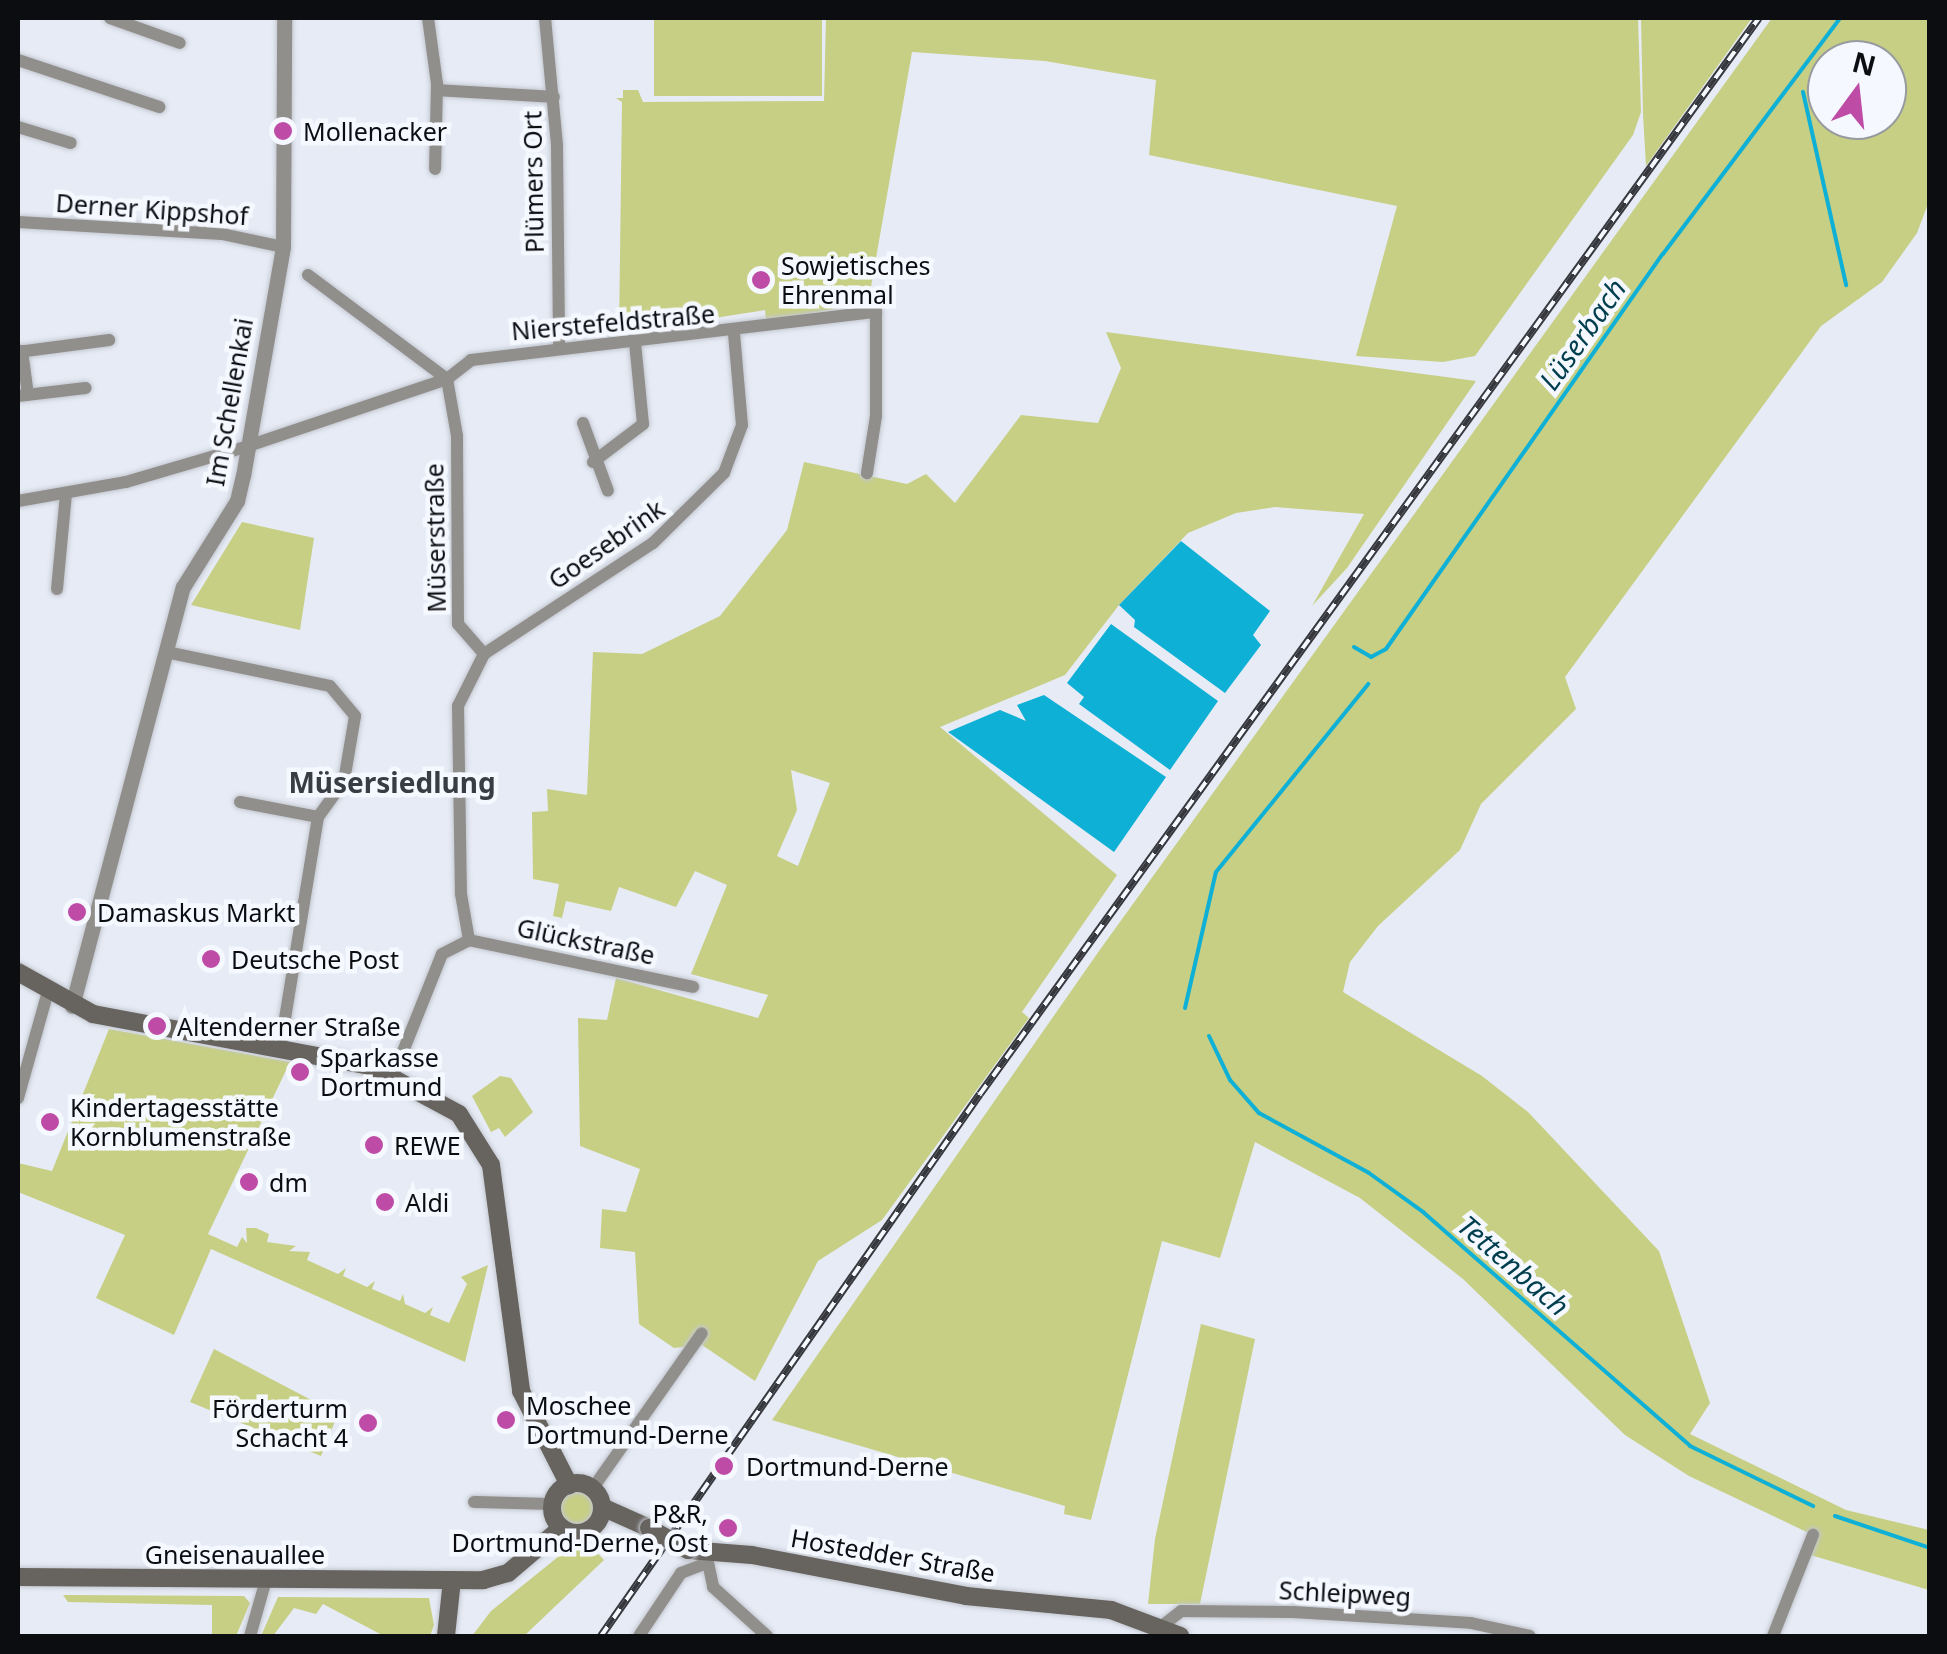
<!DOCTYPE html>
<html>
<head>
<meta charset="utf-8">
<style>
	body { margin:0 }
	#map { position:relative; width:1947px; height:1654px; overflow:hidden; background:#e6ebf5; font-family:"Noto Sans",sans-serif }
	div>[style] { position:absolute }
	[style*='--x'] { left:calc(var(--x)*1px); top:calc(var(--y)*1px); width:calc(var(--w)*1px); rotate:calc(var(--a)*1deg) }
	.green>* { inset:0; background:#c7cf84; transform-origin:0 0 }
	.round { border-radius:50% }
	.water>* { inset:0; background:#0eb0d6 }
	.stream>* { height:4px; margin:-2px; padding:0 2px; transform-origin:2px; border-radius:2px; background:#0eb0d6 }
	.roads { filter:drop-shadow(0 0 2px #c3c7d0) drop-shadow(0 0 2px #c3c7d0) }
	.minor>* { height:12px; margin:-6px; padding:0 6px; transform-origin:6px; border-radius:6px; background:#918f8b }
	.tertiary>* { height:15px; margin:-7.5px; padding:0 7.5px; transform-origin:7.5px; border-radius:7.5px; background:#918f8b }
	.secondary>* { height:18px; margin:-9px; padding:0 9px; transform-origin:9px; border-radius:9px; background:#67635e }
	.secondary>.ring { margin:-9px; padding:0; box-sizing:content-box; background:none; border:18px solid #67635e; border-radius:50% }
	.rail>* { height:8px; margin-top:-4px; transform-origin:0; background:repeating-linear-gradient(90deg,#f5f9ff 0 11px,#36383d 0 22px); box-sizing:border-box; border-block:2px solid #36383d }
	.bridges { filter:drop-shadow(0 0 2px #c3c7d0) drop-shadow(0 0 2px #c3c7d0) }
	.secondary-bridge>* { height:18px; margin:-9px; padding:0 9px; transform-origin:9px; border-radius:9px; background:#67635e }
	.dots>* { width:28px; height:28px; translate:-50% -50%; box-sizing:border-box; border:5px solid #f5f9ff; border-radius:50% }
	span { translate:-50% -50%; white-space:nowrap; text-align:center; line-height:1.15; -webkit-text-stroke:9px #f5f9ff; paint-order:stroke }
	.poi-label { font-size:25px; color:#0b0d10 }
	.left { translate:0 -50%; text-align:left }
	.right { translate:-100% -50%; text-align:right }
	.street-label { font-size:25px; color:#0b0d10 }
	.water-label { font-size:28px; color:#003e4e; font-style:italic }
	.neighbourhood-label { font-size:28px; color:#383c44; font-weight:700 }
	.frame { position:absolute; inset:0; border:20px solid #0b0d10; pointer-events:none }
	.north { position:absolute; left:1807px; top:40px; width:100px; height:100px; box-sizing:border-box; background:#f5f9ff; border:2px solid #979b9f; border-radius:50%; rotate:15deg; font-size:28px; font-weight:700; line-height:40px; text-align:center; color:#0b0d10 }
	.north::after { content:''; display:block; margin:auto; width:35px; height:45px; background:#be4ca7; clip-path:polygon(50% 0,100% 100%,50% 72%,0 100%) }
</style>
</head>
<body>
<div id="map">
	<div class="green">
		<div style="left:654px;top:18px;width:168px;height:78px"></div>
		<div style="clip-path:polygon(826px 18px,1638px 18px,1641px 112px,1633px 135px,1475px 356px,1443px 362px,1356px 356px,1397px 206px,1149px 155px,1156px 80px,1045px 61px,912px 52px,868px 304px,766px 320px,765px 310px,619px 333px,622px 102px,616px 98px,623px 98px,623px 90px,638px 90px,643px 102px,824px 101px)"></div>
		<div style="clip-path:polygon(1641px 18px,1752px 18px,1646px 166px,1643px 114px)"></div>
		<div style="clip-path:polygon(evenodd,1772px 18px,1929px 18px,1929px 201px,1917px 233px,1882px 282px,1821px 326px,1565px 677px,1576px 709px,1481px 804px,1460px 850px,1378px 926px,1350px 962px,1343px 992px,1482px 1076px,1528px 1112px,1659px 1251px,1710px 1403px,1690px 1434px,1846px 1510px,1929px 1530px,1929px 1590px,1807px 1554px,1813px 1535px,1689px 1476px,1625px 1435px,1463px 1279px,1360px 1198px,1255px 1142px,1220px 1258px,1162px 1241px,1091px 1520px,1064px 1514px,1065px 1506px,772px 1420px,1099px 951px,1772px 18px,1827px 60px,1887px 60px,1887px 120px,1827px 120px,1827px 60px)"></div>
		<div style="clip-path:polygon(evenodd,1106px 332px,1476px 381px,1347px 568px,1312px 606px,1364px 514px,1275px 507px,1236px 513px,1188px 533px,1119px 605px,1065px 675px,940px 727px,1117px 875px,1022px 1012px,1029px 1018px,882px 1220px,818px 1261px,755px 1381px,702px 1345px,674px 1348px,639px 1324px,635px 1252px,600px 1248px,602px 1209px,626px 1212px,640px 1169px,580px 1146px,578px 1018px,607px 1020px,616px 978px,758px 1018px,768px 995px,691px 974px,727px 885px,695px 871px,676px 907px,619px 887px,611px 911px,566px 901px,562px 918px,553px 916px,559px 884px,533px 879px,532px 812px,548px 811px,547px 789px,587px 795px,593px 652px,642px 654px,720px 616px,787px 530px,804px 462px,907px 484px,926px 474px,955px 503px,1021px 415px,1098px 423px,1121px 368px,1106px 332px,791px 770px,830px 783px,798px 866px,777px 856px,797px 810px,791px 770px)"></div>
		<div style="clip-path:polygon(242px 522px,314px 538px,300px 630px,191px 605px)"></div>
		<div style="clip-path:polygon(109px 1029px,290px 1062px,208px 1234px,237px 1247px,242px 1237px,247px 1243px,246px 1228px,256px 1228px,269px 1234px,267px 1242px,296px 1246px,289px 1251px,310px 1252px,307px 1260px,338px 1274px,346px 1268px,343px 1276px,367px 1287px,375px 1281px,372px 1289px,400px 1301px,403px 1294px,405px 1304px,425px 1313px,433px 1307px,430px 1315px,449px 1323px,467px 1284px,461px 1277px,488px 1265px,465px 1362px,211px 1249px,174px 1335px,96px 1298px,125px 1235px,18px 1192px,18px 1163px,52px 1171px)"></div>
		<div style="clip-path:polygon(500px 1076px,511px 1078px,533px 1112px,505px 1137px,499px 1128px,491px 1132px,472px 1096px)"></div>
		<div style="clip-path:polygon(1201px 1324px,1255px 1339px,1200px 1604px,1148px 1604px,1155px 1539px)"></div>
		<div style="clip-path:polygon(214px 1349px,338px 1414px,321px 1456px,190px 1402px)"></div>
		<div class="round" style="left:560px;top:1491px;width:34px;height:34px"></div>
		<div style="clip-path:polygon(590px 1545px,604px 1560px,524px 1636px,472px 1636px,491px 1611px,569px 1548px)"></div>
		<div style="clip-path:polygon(63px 1595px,244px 1596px,250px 1603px,236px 1636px,212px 1636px,212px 1605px,68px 1602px)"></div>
		<div style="clip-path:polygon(278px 1597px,429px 1598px,434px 1625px,430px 1636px,384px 1636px,323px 1604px,316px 1614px,294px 1608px,273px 1636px,261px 1636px)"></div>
	</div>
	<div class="water">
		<div style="clip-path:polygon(1181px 541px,1270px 611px,1253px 635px,1261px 645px,1225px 693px,1134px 627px,1135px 620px,1119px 605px)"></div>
		<div style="clip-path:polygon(1111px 624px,1218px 701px,1170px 770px,1079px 704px,1084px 697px,1067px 683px)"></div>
		<div style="clip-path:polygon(1044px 695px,1166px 777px,1114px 852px,948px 732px,1000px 710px,1026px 721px,1017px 705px)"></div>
	</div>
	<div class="stream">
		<div style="--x:1803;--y:92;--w:198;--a:77.4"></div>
		<div style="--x:1354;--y:647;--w:20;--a:30"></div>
		<div style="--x:1371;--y:657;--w:17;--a:-28"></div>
		<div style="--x:1386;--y:649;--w:482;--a:-55"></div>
		<div style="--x:1663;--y:254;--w:295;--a:-53.1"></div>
		<div style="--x:1185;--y:1008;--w:139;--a:-77.2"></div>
		<div style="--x:1216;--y:872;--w:242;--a:-51"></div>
		<div style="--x:1209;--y:1036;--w:49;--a:64.5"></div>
		<div style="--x:1230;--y:1080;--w:44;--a:48.7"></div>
		<div style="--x:1259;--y:1113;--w:125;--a:28.6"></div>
		<div style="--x:1369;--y:1173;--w:67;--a:35.8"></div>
		<div style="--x:1423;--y:1212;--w:355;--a:41.2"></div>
		<div style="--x:1690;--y:1446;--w:137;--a:26"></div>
		<div style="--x:1835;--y:1516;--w:100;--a:18.6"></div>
	</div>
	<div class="roads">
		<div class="minor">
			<div style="--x:110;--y:18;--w:74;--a:19.7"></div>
			<div style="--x:428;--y:18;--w:67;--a:82.2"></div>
			<div style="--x:437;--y:84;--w:85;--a:91.3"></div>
			<div style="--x:545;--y:18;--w:129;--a:84.6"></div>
			<div style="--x:557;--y:146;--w:199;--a:89.4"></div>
			<div style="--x:18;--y:60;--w:149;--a:18.4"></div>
			<div style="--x:437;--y:90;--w:117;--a:3.4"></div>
			<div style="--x:18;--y:127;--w:55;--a:16.8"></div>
			<div style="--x:18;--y:222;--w:204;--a:3.4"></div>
			<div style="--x:222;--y:234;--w:62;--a:12"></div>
			<div style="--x:308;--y:275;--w:174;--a:36.8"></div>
			<div style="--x:22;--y:351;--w:44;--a:82.2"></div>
			<div style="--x:18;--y:352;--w:92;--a:-7.5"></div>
			<div style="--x:447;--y:379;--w:58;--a:80"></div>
			<div style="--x:457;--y:436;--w:188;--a:89.7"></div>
			<div style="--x:458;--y:624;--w:40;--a:49"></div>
			<div style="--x:484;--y:654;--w:58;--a:116.6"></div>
			<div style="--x:458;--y:706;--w:188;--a:89.1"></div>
			<div style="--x:461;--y:894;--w:47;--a:80.1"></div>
			<div style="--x:18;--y:396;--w:68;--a:-6.7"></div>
			<div style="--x:583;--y:423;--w:72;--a:69.8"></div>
			<div style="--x:593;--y:462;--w:63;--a:-37.2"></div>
			<div style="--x:643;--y:424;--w:81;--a:-95.6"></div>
			<div style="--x:18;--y:501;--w:110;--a:-10"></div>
			<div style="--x:126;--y:482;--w:127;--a:-16.4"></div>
			<div style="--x:248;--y:446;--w:210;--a:-18.6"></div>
			<div style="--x:447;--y:379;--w:31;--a:-38"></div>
			<div style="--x:471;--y:360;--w:408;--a:-6.8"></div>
			<div style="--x:876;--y:312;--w:104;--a:90"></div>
			<div style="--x:876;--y:416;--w:58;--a:99"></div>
			<div style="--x:57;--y:589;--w:95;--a:-84.6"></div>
			<div style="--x:166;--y:652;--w:167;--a:11.7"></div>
			<div style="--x:330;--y:686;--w:39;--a:50"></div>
			<div style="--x:355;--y:716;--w:66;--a:99.6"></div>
			<div style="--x:344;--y:781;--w:44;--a:125.8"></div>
			<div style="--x:318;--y:817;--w:234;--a:99.3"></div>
			<div style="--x:484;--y:654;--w:202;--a:-33.3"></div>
			<div style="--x:653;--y:543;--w:100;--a:-44.6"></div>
			<div style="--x:724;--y:473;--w:51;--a:-69.4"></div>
			<div style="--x:742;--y:425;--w:92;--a:-95"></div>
			<div style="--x:240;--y:802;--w:79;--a:10.9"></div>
			<div style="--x:469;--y:940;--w:229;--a:11.8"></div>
			<div style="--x:394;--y:1074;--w:129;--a:-68.2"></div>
			<div style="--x:442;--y:954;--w:30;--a:-27"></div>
			<div style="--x:18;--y:1098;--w:111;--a:-74.3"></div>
			<div style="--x:593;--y:1488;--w:189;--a:-54.9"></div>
			<div style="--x:474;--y:1502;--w:79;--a:1.5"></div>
			<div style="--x:706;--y:1553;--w:35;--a:78"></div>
			<div style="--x:713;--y:1587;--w:73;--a:42.2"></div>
			<div style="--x:1162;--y:1626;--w:24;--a:-38"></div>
			<div style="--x:1181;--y:1611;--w:112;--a:0.5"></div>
			<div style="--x:1293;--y:1612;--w:178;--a:3.5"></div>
			<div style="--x:1471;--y:1623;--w:60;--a:12.4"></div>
			<div style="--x:250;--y:1636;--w:58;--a:-74.1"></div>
			<div style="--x:639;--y:1636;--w:76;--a:-56.3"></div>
			<div style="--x:681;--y:1573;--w:28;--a:-21"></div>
			<div style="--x:1773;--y:1636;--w:109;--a:-68.4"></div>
		</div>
		<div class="tertiary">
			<div style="--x:72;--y:1006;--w:433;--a:-75.2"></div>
			<div style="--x:183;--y:587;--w:102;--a:-57.9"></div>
			<div style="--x:237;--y:501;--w:26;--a:-77"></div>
			<div style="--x:243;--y:476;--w:232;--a:-80.1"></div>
			<div style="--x:283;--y:247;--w:229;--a:-89.7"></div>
		</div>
		<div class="secondary">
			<div style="--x:18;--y:972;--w:86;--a:29.2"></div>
			<div style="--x:93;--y:1014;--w:282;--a:10.6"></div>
			<div style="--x:370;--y:1066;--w:101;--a:28.3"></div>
			<div style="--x:459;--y:1114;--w:60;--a:57.9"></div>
			<div style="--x:491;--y:1165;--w:228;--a:82.4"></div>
			<div style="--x:521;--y:1391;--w:106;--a:62.9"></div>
			<div class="ring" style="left:552px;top:1483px;width:32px;height:32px"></div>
			<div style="--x:602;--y:1507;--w:51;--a:24.1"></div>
			<div style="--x:688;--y:1550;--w:64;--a:4.5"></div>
			<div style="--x:752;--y:1555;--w:218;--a:10.8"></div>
			<div style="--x:966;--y:1596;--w:146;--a:5.5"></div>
			<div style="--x:1111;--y:1610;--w:74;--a:20.6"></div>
			<div style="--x:18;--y:1577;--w:465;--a:0.4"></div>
			<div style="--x:483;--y:1580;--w:26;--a:-16"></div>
			<div style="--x:508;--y:1573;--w:70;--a:-40.3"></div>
			<div style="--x:446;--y:1636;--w:56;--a:-83.9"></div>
		</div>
	</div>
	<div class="rail">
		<div style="--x:601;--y:1636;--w:661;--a:-55.04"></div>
		<div style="--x:980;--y:1094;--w:1328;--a:-54.1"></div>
	</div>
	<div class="bridges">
		<div class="secondary-bridge">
			<div style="--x:649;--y:1528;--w:45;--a:29.4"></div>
		</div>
	</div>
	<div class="dots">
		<div style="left:283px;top:131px;background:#be4ca7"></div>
		<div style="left:761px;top:280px;background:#be4ca7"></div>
		<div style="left:77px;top:912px;background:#be4ca7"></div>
		<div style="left:211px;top:959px;background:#be4ca7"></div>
		<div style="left:157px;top:1026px;background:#be4ca7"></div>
		<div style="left:300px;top:1072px;background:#be4ca7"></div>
		<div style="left:50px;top:1122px;background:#be4ca7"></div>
		<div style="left:374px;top:1145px;background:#be4ca7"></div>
		<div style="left:249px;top:1182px;background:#be4ca7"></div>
		<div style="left:385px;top:1202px;background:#be4ca7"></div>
		<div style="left:506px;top:1420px;background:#be4ca7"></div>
		<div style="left:368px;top:1423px;background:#be4ca7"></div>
		<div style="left:724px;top:1466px;background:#be4ca7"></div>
		<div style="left:728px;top:1528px;background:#be4ca7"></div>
	</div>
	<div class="poi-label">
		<span class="left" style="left:303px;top:131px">Mollenacker</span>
		<span class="left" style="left:781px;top:280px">Sowjetisches<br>Ehrenmal</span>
		<span class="left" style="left:97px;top:912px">Damaskus Markt</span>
		<span class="left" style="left:231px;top:959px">Deutsche Post</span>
		<span class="left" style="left:177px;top:1026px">Altenderner Straße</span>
		<span class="left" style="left:320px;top:1072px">Sparkasse<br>Dortmund</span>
		<span class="left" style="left:70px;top:1122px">Kindertagesstätte<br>Kornblumenstraße</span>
		<span class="left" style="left:394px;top:1145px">REWE</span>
		<span class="left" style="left:269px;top:1182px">dm</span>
		<span class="left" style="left:405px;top:1202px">Aldi</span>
		<span class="left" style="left:526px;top:1420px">Moschee<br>Dortmund-Derne</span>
		<span class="right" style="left:348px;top:1423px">Förderturm<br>Schacht 4</span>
		<span class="left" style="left:746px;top:1466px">Dortmund-Derne</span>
		<span class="right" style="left:708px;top:1528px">P&amp;R,<br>Dortmund-Derne, Ost</span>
	</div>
	<div class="street-label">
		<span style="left:533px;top:182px;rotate:-91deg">Plümers Ort</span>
		<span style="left:152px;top:209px;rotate:4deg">Derner Kippshof</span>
		<span style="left:613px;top:322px;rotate:-5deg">Nierstefeldstraße</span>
		<span style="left:229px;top:402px;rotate:-80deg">Im Schellenkai</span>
		<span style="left:435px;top:538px;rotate:-91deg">Müserstraße</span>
		<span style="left:606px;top:544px;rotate:-35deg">Goesebrink</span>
		<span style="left:586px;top:941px;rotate:12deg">Glückstraße</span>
		<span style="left:235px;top:1554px">Gneisenauallee</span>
		<span style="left:893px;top:1555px;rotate:10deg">Hostedder Straße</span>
		<span style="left:1345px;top:1593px;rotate:3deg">Schleipweg</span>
	</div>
	<div class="water-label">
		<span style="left:1582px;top:334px;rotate:-55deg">Lüserbach</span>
		<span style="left:1514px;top:1265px;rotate:41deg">Tettenbach</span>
	</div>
	<div class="neighbourhood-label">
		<span style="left:392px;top:782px">Müsersiedlung</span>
	</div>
	<div class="frame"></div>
	<div class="north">N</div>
</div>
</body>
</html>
